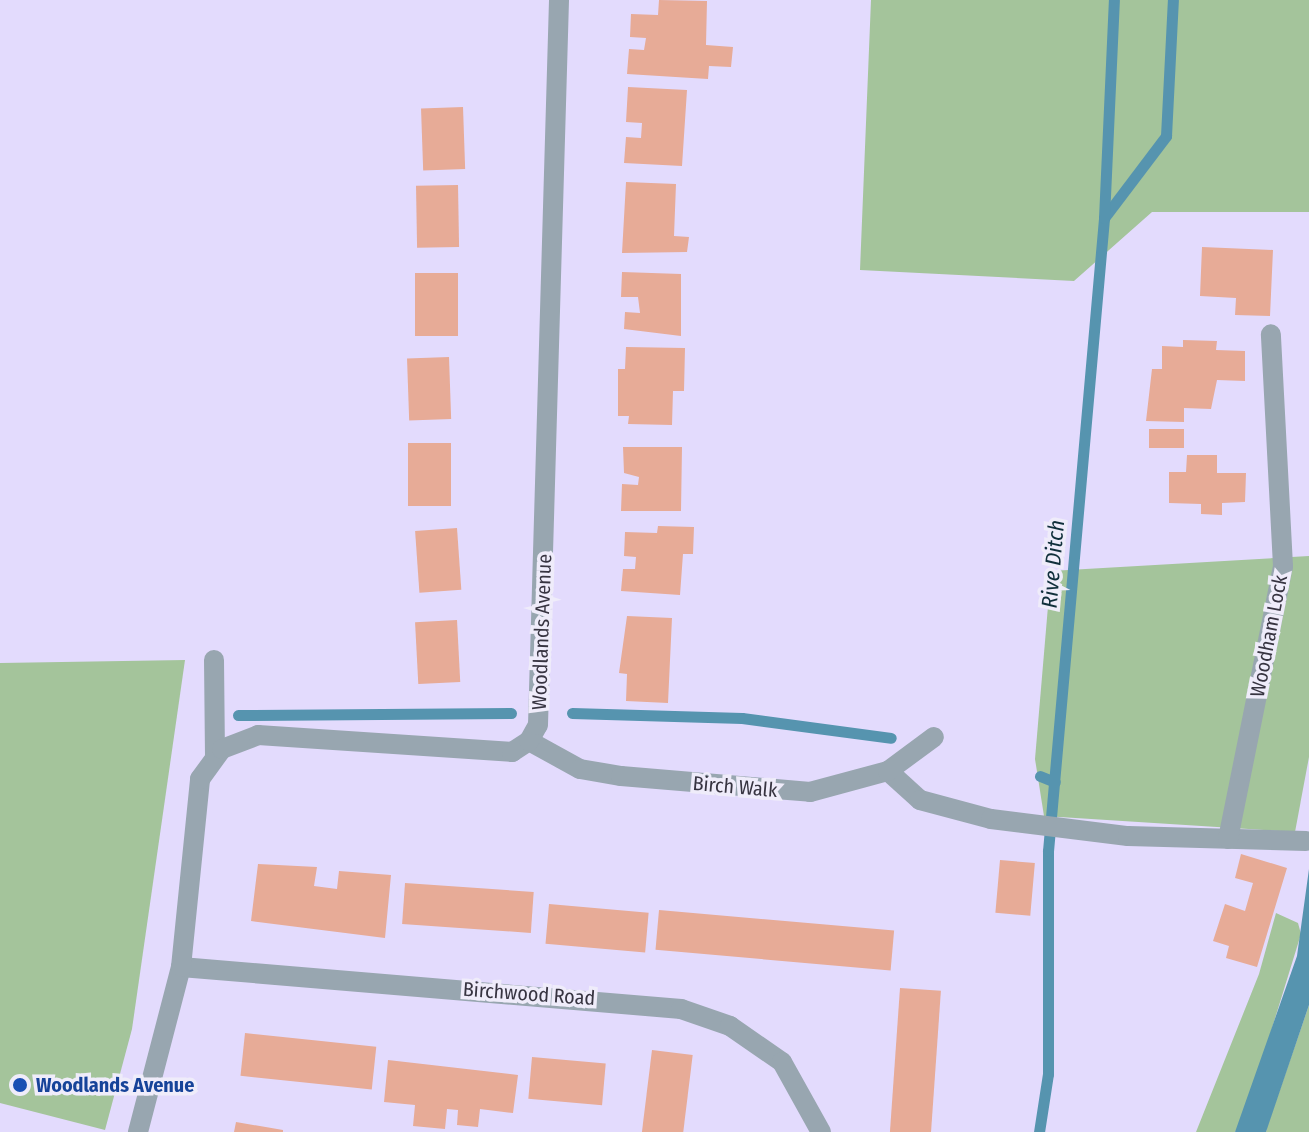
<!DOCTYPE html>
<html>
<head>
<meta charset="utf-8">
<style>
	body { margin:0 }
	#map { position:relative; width:1309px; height:1132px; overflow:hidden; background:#e3dbfd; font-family:"Fira Sans Condensed",sans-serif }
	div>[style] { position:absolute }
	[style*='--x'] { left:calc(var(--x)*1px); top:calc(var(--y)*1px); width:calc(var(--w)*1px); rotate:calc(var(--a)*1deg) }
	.green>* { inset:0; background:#a4c49b }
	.water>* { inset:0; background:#5694af }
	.stream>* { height:11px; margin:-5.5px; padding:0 5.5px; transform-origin:5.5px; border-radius:5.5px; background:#5694af }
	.building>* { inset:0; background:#e7ab97; transform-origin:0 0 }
	.lane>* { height:20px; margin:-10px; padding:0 10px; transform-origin:10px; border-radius:10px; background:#98a6b0 }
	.street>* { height:20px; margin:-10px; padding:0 10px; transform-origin:10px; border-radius:10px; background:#98a6b0 }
	.dots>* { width:22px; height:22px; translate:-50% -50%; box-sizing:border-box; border:4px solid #efecfa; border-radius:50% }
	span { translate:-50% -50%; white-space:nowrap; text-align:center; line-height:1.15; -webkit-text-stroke:7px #efecfa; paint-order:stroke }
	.street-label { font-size:20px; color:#373441 }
	.transit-label { font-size:20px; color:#164399; font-weight:700 }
	.left { translate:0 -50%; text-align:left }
	.water-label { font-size:22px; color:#102f3b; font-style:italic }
</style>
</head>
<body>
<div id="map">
	<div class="green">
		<div style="clip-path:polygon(871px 0,1309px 0,1309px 212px,1152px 212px,1074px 281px,860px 270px)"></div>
		<div style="clip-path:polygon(1309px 556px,1309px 757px,1295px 832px,1044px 816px,1035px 759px,1051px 571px)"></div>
		<div style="clip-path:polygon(185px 660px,132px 1029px,105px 1130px,0 1103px,0 663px)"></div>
		<div style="clip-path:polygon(1276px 913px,1298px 923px,1301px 934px,1244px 1119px,1235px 1132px,1196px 1132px,1259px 974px)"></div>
		<div style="clip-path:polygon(1309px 1005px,1309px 1132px,1266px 1132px,1267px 1127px)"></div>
	</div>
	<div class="water">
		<div style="clip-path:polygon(1309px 869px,1309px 1005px,1266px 1132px,1235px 1132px,1297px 956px)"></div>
	</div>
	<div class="stream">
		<div style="--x:1104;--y:218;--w:103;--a:-52.9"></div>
		<div style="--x:1166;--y:136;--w:136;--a:-87.1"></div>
		<div style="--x:572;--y:713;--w:170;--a:1.7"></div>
		<div style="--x:742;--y:718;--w:150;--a:7.6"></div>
		<div style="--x:238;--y:715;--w:273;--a:-0.4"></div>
		<div style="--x:1040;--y:776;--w:16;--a:22"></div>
		<div style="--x:1039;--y:1132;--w:59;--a:-81.2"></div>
		<div style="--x:1048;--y:1074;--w:223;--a:-90"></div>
		<div style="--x:1048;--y:851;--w:635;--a:-84.94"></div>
		<div style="--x:1104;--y:218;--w:218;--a:-87.4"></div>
	</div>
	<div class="building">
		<div style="clip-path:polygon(659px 0,707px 1px,706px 45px,733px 47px,731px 67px,709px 66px,708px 79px,627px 74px,629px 49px,644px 50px,646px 38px,630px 37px,631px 14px,658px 15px)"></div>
		<div style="clip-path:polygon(628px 87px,687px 90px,682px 166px,624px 163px,626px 137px,641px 138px,642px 123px,626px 122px)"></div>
		<div style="left:463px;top:107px;width:62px;height:42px;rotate:88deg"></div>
		<div style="clip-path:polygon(626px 182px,676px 184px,674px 236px,689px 237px,687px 252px,622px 253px)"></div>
		<div style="left:458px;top:185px;width:62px;height:42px;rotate:89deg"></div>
		<div style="clip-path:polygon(1202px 247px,1273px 250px,1270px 316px,1235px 315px,1236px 298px,1200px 296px)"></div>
		<div style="clip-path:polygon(622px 272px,681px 274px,681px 336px,624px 329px,625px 312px,640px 313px,638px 297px,621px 297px)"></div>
		<div style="left:415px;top:273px;width:43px;height:63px"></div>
		<div style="clip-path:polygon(1183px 340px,1217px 341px,1216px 350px,1245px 351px,1245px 381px,1217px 380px,1211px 409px,1184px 408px,1184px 422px,1146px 421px,1152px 369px,1162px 369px,1162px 346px,1183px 347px)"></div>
		<div style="clip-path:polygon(626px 347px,685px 348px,684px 391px,673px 391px,672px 425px,628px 424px,629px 416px,618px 416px,618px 369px,625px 369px)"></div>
		<div style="left:449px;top:357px;width:62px;height:42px;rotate:88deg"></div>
		<div style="left:1149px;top:429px;width:35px;height:19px"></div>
		<div style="left:408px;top:443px;width:43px;height:63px"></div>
		<div style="clip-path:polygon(623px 447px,682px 447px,681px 511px,621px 511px,622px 484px,638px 485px,639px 477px,624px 473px)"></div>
		<div style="clip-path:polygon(1187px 455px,1217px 455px,1217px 473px,1246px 473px,1245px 502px,1222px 503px,1222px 515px,1201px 514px,1201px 504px,1169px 503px,1169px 472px,1186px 472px)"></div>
		<div style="clip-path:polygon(658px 526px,694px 527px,693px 554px,683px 554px,680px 595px,621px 591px,623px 569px,635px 569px,636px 557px,624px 556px,625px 532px,657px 533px)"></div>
		<div style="left:457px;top:528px;width:62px;height:42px;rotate:86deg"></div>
		<div style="clip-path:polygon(627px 616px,672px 618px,668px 703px,626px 701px,627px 674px,619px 673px)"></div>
		<div style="left:457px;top:620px;width:62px;height:42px;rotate:87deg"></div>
		<div style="clip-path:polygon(1241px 854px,1287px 868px,1257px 967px,1226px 958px,1229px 946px,1213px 941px,1225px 904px,1245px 911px,1253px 883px,1235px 878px)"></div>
		<div style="left:1000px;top:860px;width:35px;height:53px;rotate:5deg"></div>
		<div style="clip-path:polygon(258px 864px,317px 867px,314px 886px,337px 889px,339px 871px,391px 875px,385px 938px,251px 921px)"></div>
		<div style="left:405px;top:883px;width:129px;height:41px;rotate:4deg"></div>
		<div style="left:549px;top:904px;width:100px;height:40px;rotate:5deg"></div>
		<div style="left:659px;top:910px;width:236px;height:40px;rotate:5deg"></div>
		<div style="left:900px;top:988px;width:41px;height:145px;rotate:4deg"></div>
		<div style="left:245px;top:1033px;width:132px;height:43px;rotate:6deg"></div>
		<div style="left:652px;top:1050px;width:41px;height:83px;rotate:7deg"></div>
		<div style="left:532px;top:1057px;width:74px;height:42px;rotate:5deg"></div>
		<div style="clip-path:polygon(388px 1060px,518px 1075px,513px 1113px,480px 1109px,478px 1127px,457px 1125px,458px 1110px,447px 1109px,445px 1129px,413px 1126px,415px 1105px,384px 1102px)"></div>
		<div style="clip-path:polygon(236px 1122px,283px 1130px,283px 1132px,234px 1132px)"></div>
	</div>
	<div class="lane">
		<div style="--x:214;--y:660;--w:96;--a:89.4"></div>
		<div style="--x:888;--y:771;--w:43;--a:42.2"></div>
		<div style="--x:920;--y:800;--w:73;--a:15"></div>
		<div style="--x:991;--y:819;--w:138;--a:7.1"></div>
		<div style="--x:1128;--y:836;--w:178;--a:1.6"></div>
		<div style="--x:1228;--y:839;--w:278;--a:-78.6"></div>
		<div style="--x:1283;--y:566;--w:232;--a:-93"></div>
	</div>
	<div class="street">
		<div style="--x:529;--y:741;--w:58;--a:28.8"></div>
		<div style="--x:580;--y:769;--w:42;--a:9.7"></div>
		<div style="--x:621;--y:776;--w:190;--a:4.8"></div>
		<div style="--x:810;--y:792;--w:81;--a:-15.1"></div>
		<div style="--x:888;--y:771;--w:57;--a:-36.5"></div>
		<div style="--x:181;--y:967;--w:502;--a:4.8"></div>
		<div style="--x:681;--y:1009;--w:52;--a:19.1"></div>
		<div style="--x:730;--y:1026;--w:63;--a:34.7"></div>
		<div style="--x:782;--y:1062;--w:80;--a:60.9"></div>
		<div style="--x:138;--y:1132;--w:171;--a:-75.4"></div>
		<div style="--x:181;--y:967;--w:189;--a:-84.2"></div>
		<div style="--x:200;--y:779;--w:37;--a:-54"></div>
		<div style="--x:222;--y:749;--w:39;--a:-21"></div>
		<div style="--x:258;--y:735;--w:255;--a:3.8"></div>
		<div style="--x:512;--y:752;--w:20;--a:-33"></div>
		<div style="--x:529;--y:741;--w:18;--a:-61"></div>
		<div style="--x:538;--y:725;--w:725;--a:-88.34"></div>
	</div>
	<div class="dots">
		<div style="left:20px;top:1085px;background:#1a4fb4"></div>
	</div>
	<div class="street-label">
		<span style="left:542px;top:632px;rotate:-88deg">Woodlands Avenue</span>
		<span style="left:1269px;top:636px;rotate:-79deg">Woodham Lock</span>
		<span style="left:735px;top:787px;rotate:5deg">Birch Walk</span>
		<span style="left:529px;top:994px;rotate:4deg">Birchwood Road</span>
	</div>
	<div class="transit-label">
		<span class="left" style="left:36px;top:1085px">Woodlands Avenue</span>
	</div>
	<div class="water-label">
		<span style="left:1053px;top:564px;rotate:-85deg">Rive Ditch</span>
	</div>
</div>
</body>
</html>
